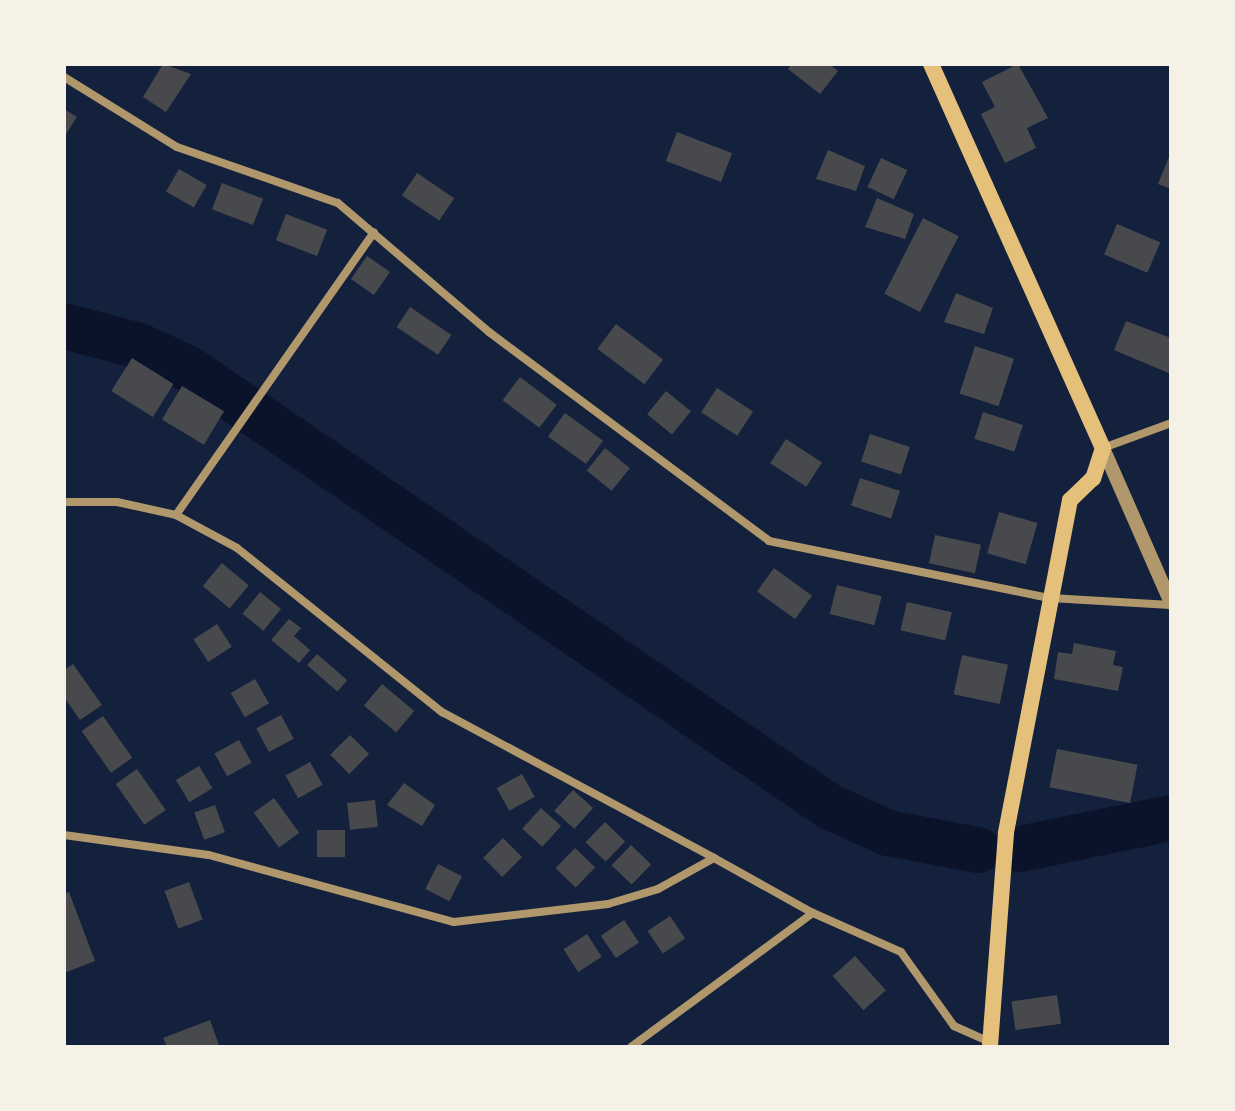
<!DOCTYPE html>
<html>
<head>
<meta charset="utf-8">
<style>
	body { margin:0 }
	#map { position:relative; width:1235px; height:1111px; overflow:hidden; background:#14213d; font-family:"Asap Condensed",sans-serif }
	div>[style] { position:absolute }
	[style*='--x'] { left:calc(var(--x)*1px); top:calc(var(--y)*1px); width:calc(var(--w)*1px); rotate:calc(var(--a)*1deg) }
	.river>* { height:46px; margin:-23px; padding:0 23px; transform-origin:23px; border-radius:23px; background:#0b132b }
	.building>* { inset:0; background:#48494c; transform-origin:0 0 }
	.minor>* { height:8px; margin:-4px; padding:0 4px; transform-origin:4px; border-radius:4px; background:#b1986c }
	.tertiary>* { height:14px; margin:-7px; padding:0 7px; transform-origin:7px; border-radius:7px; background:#b1986c }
	.secondary>* { height:16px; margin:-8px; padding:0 8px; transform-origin:8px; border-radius:8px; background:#e5c07b }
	span { translate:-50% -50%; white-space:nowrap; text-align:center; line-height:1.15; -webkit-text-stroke:6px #f6f1e7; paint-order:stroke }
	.frame { position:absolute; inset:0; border:66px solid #f6f1e7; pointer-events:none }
</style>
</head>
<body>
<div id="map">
	<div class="river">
		<div style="--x:64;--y:326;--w:78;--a:14.9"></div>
		<div style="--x:139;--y:346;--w:55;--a:24.7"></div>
		<div style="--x:189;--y:369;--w:776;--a:34.35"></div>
		<div style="--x:830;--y:807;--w:64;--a:24.1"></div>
		<div style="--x:888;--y:833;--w:92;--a:10.7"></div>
		<div style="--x:1020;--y:849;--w:154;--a:-11.6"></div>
	</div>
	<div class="building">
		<div style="clip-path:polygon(163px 64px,191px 74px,166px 112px,143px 97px)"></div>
		<div style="clip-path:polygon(792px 64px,829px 64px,838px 71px,820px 94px,788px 69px)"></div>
		<div style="clip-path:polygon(1018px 64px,1048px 118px,1027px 128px,1036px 148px,1005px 163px,981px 114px,995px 107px,982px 82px)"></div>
		<div style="clip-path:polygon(64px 109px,77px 117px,64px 137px)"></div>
		<div style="left:677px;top:132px;width:59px;height:31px;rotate:21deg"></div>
		<div style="clip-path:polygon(828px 150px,865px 166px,856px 191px,816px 179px)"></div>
		<div style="clip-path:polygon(1171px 152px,1171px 189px,1158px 184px)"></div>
		<div style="left:881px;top:158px;width:29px;height:32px;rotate:25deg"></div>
		<div style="left:179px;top:169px;width:32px;height:26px;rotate:30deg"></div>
		<div style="left:417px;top:173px;width:45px;height:27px;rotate:34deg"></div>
		<div style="left:222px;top:183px;width:44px;height:28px;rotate:21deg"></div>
		<div style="clip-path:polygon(877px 198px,914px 214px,905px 239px,865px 227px)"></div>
		<div style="left:286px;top:214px;width:44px;height:28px;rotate:21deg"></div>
		<div style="left:923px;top:218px;width:40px;height:85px;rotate:27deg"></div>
		<div style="left:1117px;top:224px;width:47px;height:33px;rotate:23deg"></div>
		<div style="left:367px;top:256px;width:28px;height:28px;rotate:35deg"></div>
		<div style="clip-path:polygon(956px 293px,993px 308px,984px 334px,944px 322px)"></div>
		<div style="left:410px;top:307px;width:50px;height:24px;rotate:34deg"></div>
		<div style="clip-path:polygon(1126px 321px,1171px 338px,1171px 374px,1114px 350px)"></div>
		<div style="left:616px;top:324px;width:59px;height:31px;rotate:37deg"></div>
		<div style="left:975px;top:346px;width:41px;height:50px;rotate:18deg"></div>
		<div style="left:132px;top:358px;width:49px;height:39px;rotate:32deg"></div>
		<div style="left:520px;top:377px;width:46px;height:29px;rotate:37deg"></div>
		<div style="left:182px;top:386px;width:49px;height:39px;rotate:31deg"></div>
		<div style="left:717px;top:388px;width:43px;height:29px;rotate:33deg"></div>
		<div style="left:666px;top:391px;width:32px;height:30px;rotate:39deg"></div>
		<div style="left:983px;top:412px;width:42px;height:28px;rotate:18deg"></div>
		<div style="left:565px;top:413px;width:47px;height:29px;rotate:36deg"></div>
		<div style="left:870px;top:434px;width:42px;height:29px;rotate:18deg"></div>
		<div style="left:786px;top:439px;width:43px;height:29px;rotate:33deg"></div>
		<div style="left:605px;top:448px;width:32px;height:29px;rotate:39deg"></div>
		<div style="left:860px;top:478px;width:42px;height:29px;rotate:18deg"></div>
		<div style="left:999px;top:512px;width:40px;height:43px;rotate:16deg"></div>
		<div style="left:935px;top:535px;width:47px;height:29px;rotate:12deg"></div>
		<div style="left:222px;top:563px;width:35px;height:30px;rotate:40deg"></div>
		<div style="left:774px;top:568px;width:47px;height:29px;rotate:36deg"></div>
		<div style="left:837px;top:585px;width:46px;height:30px;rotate:14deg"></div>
		<div style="left:260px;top:592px;width:27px;height:28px;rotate:39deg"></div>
		<div style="left:907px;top:602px;width:46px;height:29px;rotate:13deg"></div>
		<div style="clip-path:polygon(289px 619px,301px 628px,294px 636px,310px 650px,299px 663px,271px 640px)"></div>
		<div style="left:217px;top:624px;width:27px;height:28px;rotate:57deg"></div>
		<div style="clip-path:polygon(1074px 643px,1116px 651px,1113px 665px,1123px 667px,1118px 691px,1054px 679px,1058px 652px,1072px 654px)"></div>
		<div style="left:317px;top:654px;width:40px;height:15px;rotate:41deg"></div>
		<div style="left:962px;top:655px;width:47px;height:40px;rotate:12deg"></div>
		<div style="clip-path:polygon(73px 664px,102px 705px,80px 720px,64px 697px,64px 670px)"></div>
		<div style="left:255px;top:679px;width:28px;height:28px;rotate:60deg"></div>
		<div style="left:382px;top:684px;width:42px;height:28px;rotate:40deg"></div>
		<div style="left:281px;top:715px;width:27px;height:28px;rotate:62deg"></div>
		<div style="left:103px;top:716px;width:51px;height:26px;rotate:55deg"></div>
		<div style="left:350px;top:735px;width:27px;height:28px;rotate:45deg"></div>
		<div style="left:239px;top:740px;width:26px;height:28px;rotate:61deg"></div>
		<div style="left:1057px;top:749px;width:82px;height:39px;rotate:11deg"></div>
		<div style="left:310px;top:762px;width:26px;height:28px;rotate:61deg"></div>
		<div style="left:199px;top:766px;width:26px;height:27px;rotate:59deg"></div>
		<div style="left:137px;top:769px;width:50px;height:26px;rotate:55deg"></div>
		<div style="left:522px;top:774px;width:26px;height:29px;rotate:61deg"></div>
		<div style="clip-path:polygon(404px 783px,435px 805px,422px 826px,387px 805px)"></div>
		<div style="left:573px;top:790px;width:27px;height:28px;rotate:42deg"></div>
		<div style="left:274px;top:798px;width:43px;height:25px;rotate:54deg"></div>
		<div style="left:375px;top:800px;width:27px;height:28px;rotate:84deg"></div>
		<div style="left:215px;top:805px;width:29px;height:22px;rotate:70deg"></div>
		<div style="left:541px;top:808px;width:27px;height:28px;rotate:42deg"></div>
		<div style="left:605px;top:822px;width:28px;height:28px;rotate:44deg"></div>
		<div style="left:317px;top:830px;width:28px;height:27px"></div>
		<div style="left:503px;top:838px;width:27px;height:28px;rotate:45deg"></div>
		<div style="left:631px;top:845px;width:28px;height:28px;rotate:44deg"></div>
		<div style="left:575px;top:848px;width:28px;height:28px;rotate:44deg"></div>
		<div style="left:438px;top:864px;width:27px;height:28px;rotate:27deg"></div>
		<div style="left:189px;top:882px;width:40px;height:26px;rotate:70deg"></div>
		<div style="clip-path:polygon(69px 892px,95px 961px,64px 973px,64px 894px)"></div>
		<div style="left:670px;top:916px;width:27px;height:27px;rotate:56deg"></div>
		<div style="left:624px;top:920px;width:27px;height:28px;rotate:56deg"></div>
		<div style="left:587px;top:934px;width:27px;height:28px;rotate:57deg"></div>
		<div style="left:855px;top:956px;width:46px;height:30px;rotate:48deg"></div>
		<div style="left:1057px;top:995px;width:29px;height:46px;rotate:82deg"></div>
		<div style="clip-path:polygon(210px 1020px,219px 1045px,167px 1047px,163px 1038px)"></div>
	</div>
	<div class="minor">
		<div style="--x:64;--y:77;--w:133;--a:31.8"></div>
		<div style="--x:177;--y:147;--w:170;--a:19.2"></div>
		<div style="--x:338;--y:203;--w:199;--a:40.5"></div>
		<div style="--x:489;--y:332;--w:349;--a:36.7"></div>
		<div style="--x:769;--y:541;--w:287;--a:11.5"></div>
		<div style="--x:1050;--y:598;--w:121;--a:3.3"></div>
		<div style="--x:1103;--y:448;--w:72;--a:-20.2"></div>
		<div style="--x:64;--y:502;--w:53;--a:0"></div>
		<div style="--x:117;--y:502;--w:60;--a:12.4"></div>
		<div style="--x:176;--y:515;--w:69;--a:28.4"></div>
		<div style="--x:237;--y:548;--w:263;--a:38.7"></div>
		<div style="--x:442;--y:712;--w:309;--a:28.2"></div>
		<div style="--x:176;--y:515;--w:345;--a:-55"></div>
		<div style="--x:64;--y:835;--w:146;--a:7.9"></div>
		<div style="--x:209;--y:855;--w:254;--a:15.3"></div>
		<div style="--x:454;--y:922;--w:155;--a:-6.7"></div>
		<div style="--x:608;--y:904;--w:52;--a:-16.7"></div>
		<div style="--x:658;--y:889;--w:64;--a:-29"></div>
		<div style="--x:714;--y:858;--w:113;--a:29.1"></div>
		<div style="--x:631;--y:1047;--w:226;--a:-36.4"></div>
		<div style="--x:813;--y:913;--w:96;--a:23.9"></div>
		<div style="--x:901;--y:952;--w:91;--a:54.4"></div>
		<div style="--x:954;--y:1026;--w:37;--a:24"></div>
	</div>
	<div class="tertiary">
		<div style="--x:1103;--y:448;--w:169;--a:66.3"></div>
	</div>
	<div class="secondary">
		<div style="--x:931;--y:64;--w:421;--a:65.9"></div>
		<div style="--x:1103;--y:448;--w:32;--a:108"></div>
		<div style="--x:1093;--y:478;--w:32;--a:136"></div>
		<div style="--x:1070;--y:500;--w:339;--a:100.9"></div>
		<div style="--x:1006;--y:833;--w:215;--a:94.3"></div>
	</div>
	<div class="frame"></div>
</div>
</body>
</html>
